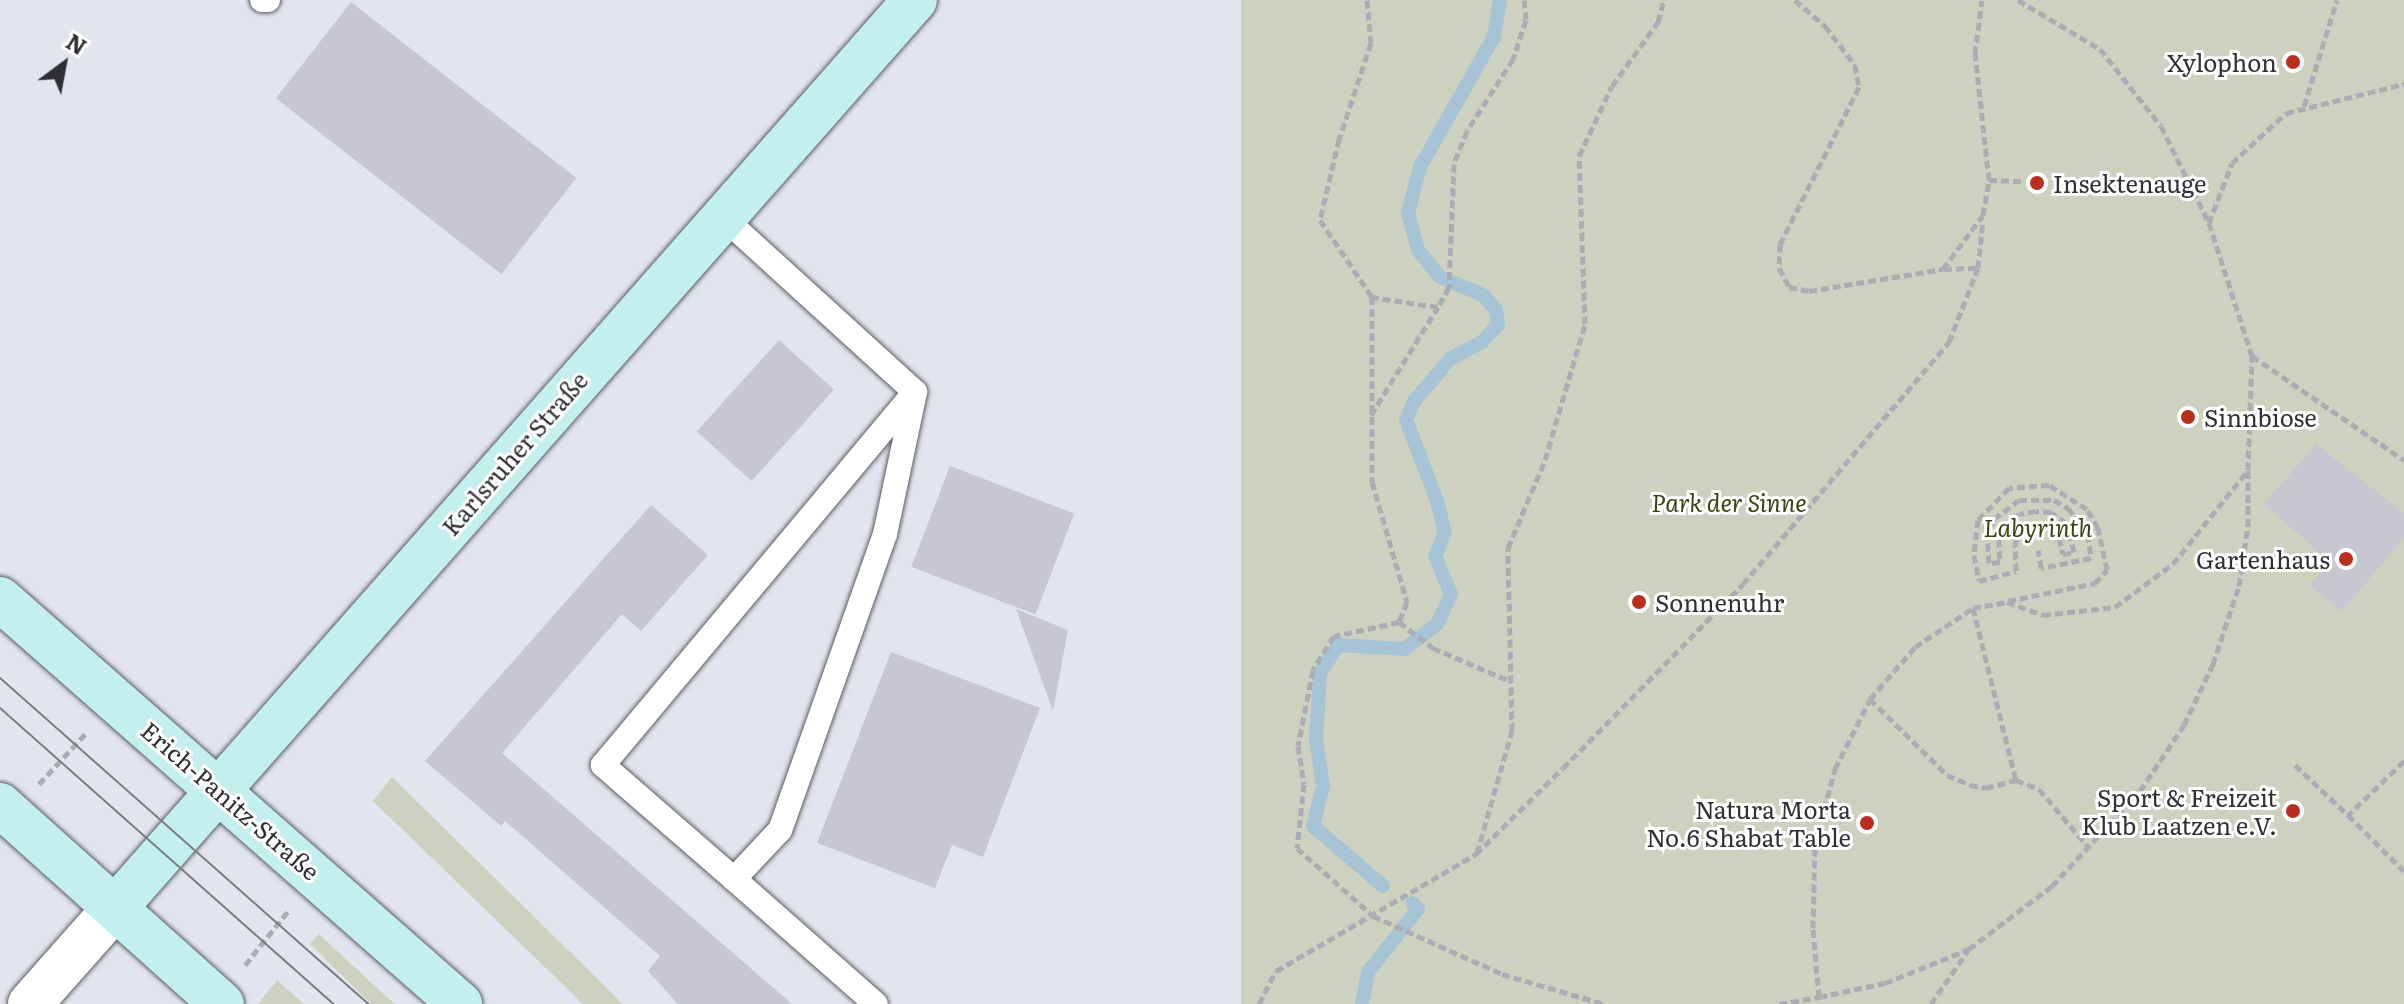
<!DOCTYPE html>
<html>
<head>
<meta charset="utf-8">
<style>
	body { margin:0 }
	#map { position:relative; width:2404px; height:1004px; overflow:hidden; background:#e3e5ee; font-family:Literata,serif }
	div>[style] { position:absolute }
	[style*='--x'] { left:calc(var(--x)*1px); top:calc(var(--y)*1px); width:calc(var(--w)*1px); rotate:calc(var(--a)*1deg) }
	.green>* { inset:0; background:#cdd1bf; transform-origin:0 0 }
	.stream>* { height:14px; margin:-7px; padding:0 7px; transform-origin:7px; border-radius:7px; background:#a7c3d6 }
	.building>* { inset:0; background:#c6c7d0; transform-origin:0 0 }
	.path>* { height:5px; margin-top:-2.5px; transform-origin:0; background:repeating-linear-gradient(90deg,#abacb4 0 8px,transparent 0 12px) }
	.roads { filter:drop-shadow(0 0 2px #5b5c64) drop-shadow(0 0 2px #5b5c64) }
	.lane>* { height:24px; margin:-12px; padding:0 12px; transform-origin:12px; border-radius:12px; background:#fff }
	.street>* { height:44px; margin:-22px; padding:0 22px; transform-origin:22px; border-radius:22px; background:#fff }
	.secondary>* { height:44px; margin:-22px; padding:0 22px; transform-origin:22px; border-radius:22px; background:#c4efef }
	.tram>* { height:2px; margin:-1px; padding:0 1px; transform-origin:1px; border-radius:1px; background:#7a7b81 }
	.dots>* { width:22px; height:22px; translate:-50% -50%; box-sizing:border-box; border:4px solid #fff; border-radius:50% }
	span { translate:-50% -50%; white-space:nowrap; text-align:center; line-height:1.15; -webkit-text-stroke:6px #fff; paint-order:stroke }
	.poi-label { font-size:24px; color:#303134 }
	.right { translate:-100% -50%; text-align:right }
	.left { translate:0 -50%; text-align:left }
	.street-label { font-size:24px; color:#303134 }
	.park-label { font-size:24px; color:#3b4312; font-style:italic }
	.north { position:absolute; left:24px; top:24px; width:80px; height:80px; -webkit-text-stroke:6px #fff; paint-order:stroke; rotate:32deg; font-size:22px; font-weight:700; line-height:32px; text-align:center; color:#303134 }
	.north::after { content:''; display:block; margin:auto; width:28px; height:36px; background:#303134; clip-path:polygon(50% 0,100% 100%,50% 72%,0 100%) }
</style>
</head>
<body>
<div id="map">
	<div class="green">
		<div style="left:1241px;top:0;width:1163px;height:1021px"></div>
		<div style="clip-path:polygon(392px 777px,623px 1004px,583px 1004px,373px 801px)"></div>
		<div style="clip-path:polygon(319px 934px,380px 991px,395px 1004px,371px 1004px,363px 996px,310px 944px)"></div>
		<div style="clip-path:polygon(277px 980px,304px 1004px,258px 1004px)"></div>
	</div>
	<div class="stream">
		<div style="--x:1383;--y:886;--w:92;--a:-139.4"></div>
		<div style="--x:1313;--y:826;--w:41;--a:-76"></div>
		<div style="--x:1323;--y:786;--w:48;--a:-98.5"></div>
		<div style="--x:1316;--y:739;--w:66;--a:-86.5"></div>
		<div style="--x:1320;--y:673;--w:33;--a:-57"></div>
		<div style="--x:1338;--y:645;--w:67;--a:3.4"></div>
		<div style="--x:1405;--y:649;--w:41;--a:-38"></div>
		<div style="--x:1437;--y:624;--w:33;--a:-65"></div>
		<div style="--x:1451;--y:594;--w:41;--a:-112.8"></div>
		<div style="--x:1435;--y:556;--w:25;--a:-67"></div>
		<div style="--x:1445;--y:533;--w:33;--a:-104"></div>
		<div style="--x:1437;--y:501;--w:87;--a:-110.9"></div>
		<div style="--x:1406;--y:420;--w:22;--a:-66"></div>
		<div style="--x:1415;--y:400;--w:54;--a:-49.5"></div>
		<div style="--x:1450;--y:359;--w:36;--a:-28"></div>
		<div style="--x:1482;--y:342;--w:23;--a:-47"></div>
		<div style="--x:1498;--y:325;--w:15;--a:-98"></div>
		<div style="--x:1496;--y:310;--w:20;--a:-131"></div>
		<div style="--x:1483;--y:295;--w:47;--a:-157.3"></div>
		<div style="--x:1440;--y:277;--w:35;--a:-129"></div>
		<div style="--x:1418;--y:250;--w:38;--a:-105"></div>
		<div style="--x:1408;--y:213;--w:48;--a:-75.4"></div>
		<div style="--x:1420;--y:167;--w:150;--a:-60.4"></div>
		<div style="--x:1494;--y:37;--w:37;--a:-81"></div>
		<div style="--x:1362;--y:1004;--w:33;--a:-79"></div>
		<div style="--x:1368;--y:972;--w:80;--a:-51.6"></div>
		<div style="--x:1418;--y:909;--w:8;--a:-135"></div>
	</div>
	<div class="building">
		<div style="left:351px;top:2px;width:286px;height:122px;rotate:38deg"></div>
		<div style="left:779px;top:340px;width:74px;height:123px;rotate:42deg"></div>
		<div style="clip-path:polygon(2316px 444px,2404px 513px,2404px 538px,2341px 612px,2310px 585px,2330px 562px,2264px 504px)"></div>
		<div style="left:950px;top:466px;width:133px;height:108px;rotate:21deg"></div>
		<div style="clip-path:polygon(651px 505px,708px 555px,641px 631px,622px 614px,502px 753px,792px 1004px,678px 1004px,648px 971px,660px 956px,505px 821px,501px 826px,425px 761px)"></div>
		<div style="clip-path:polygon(1016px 609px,1068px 630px,1053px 711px)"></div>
		<div style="clip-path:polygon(891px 652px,1040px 708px,983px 857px,952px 845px,935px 888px,817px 843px)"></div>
	</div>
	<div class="path">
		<div style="--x:1367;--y:0;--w:43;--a:84.7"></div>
		<div style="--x:1371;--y:43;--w:101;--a:108.4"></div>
		<div style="--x:1339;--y:139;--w:83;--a:103.2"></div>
		<div style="--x:1320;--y:220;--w:93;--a:56"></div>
		<div style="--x:1524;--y:0;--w:20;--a:84"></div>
		<div style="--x:1526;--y:20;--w:41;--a:108.4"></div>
		<div style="--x:1513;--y:59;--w:85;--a:122.6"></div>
		<div style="--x:1467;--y:131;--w:35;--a:112"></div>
		<div style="--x:1454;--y:164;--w:123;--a:92.3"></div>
		<div style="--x:1449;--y:287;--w:23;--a:119"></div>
		<div style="--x:1438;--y:307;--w:67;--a:-171.4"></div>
		<div style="--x:1372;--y:297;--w:185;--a:90"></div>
		<div style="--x:1372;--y:482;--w:125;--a:73.7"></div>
		<div style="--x:1407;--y:602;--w:22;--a:112"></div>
		<div style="--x:1399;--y:622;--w:66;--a:167.8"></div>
		<div style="--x:1334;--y:636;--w:40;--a:122"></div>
		<div style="--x:1313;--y:670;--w:77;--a:101.2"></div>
		<div style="--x:1298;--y:746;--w:38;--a:81"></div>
		<div style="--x:1304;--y:784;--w:64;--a:96.2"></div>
		<div style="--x:1297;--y:848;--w:102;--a:41.8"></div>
		<div style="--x:1373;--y:916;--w:141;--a:24.2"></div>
		<div style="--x:1502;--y:974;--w:106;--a:16.4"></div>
		<div style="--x:1795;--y:0;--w:40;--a:41"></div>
		<div style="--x:1825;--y:26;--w:49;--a:52.4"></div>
		<div style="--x:1855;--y:65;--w:22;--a:80"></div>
		<div style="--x:1859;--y:87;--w:176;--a:116.7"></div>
		<div style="--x:1780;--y:244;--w:24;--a:92"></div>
		<div style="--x:1779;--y:268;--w:21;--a:62"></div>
		<div style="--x:1789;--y:287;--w:20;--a:11"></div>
		<div style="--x:1809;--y:291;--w:136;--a:-9.3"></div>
		<div style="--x:1943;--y:269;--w:67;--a:-53.5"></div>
		<div style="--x:1983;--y:215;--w:36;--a:-80"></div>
		<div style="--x:1989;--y:180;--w:127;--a:-96.3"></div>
		<div style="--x:1975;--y:54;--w:54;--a:-82.6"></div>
		<div style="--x:2018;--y:0;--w:96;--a:30.9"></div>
		<div style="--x:2100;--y:49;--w:98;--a:51.6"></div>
		<div style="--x:2161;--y:126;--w:108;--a:63.7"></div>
		<div style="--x:2209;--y:223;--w:140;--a:72.1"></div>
		<div style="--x:2252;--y:356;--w:184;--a:34.4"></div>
		<div style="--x:2304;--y:106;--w:111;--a:-72.7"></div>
		<div style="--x:1989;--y:180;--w:34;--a:2"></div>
		<div style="--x:2209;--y:223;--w:64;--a:-69"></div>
		<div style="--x:2232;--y:163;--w:74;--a:-42.8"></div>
		<div style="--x:2286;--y:113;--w:122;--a:-13.8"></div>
		<div style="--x:1944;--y:269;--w:34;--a:-2"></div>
		<div style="--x:1978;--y:268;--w:48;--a:-84.1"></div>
		<div style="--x:1371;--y:415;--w:127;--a:-58.2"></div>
		<div style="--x:2008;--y:601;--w:89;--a:-11.7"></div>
		<div style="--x:2095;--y:583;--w:18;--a:-47"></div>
		<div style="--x:2107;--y:570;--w:43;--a:-102.1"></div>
		<div style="--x:2098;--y:528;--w:22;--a:-120"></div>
		<div style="--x:2087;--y:509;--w:45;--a:-147.7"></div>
		<div style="--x:2049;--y:485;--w:40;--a:175.7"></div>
		<div style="--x:2009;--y:488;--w:45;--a:134.1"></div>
		<div style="--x:1978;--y:520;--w:35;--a:97"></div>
		<div style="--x:1974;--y:555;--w:26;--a:79"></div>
		<div style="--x:1979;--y:581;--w:38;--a:-15"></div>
		<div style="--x:2016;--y:571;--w:27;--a:-92"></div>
		<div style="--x:2015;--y:544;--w:14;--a:-73"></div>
		<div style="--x:2019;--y:531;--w:13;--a:-23"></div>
		<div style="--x:2031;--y:526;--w:16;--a:4"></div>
		<div style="--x:2047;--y:527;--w:16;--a:43"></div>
		<div style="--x:2059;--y:538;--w:16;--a:76"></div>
		<div style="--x:2063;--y:554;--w:11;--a:-10"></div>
		<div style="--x:2074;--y:552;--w:30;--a:-105"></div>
		<div style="--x:2066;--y:523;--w:19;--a:-144"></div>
		<div style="--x:2051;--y:512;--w:15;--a:-176"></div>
		<div style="--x:2036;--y:511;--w:17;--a:170"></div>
		<div style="--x:2019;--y:514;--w:18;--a:139"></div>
		<div style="--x:2005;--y:526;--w:14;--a:115"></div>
		<div style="--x:1999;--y:539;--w:23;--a:88"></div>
		<div style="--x:2000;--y:562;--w:11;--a:175"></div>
		<div style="--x:1989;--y:563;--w:26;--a:-94"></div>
		<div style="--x:1987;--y:537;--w:19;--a:-69"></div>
		<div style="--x:1994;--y:519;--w:31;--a:-37"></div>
		<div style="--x:2019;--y:500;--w:35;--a:0"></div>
		<div style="--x:2054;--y:500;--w:16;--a:30"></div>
		<div style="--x:2068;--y:508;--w:33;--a:52"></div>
		<div style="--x:2088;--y:534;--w:24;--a:83"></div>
		<div style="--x:2091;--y:558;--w:51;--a:168.7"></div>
		<div style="--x:2041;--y:568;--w:18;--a:-99"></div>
		<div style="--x:1973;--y:608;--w:177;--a:76"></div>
		<div style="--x:1399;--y:622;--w:43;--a:37.4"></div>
		<div style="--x:1433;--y:648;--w:84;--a:23.2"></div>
		<div style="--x:1870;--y:699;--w:108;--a:44.6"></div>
		<div style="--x:1947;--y:775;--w:25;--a:23"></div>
		<div style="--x:1970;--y:785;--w:16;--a:11"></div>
		<div style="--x:1986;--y:788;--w:31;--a:-15"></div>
		<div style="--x:2016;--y:780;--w:25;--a:21"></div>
		<div style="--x:2039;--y:789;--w:77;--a:49.7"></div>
		<div style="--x:2404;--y:761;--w:78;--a:136"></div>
		<div style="--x:2348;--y:815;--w:79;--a:45"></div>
		<div style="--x:2295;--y:765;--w:73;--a:43.3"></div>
		<div style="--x:39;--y:784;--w:71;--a:-47.3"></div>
		<div style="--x:1477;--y:853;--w:127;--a:-74"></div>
		<div style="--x:1512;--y:731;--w:183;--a:-91.3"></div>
		<div style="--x:1508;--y:548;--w:95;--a:-67.2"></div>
		<div style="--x:1545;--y:460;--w:142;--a:-73.6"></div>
		<div style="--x:1585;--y:324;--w:168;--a:-92"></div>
		<div style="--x:1579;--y:156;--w:77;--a:-64.8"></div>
		<div style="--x:1612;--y:86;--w:79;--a:-54.3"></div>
		<div style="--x:1658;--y:22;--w:23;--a:-75"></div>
		<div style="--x:245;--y:965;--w:70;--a:-51.3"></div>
		<div style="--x:1819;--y:997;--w:67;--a:-12"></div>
		<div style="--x:1885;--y:983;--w:91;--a:-22"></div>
		<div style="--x:1969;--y:949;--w:104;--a:-37.2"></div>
		<div style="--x:2052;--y:886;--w:129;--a:-47.2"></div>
		<div style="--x:2140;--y:791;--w:79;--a:-56.3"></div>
		<div style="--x:2184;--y:725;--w:68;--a:-64.6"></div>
		<div style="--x:2213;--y:664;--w:82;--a:-71.6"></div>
		<div style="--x:2239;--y:586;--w:61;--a:-81.5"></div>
		<div style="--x:2248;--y:526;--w:56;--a:-90"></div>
		<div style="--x:1259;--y:1004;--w:37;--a:-63"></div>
		<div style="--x:1276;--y:971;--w:232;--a:-30.3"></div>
		<div style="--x:1476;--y:854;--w:122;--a:-44.7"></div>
		<div style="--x:1563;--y:768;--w:257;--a:-45.6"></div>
		<div style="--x:1743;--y:584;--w:318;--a:-49.6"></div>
		<div style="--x:1949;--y:342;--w:79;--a:-68.6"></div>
		<div style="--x:1779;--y:1004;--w:41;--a:-9.9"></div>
		<div style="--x:1819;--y:997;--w:69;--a:-95"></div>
		<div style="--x:1813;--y:928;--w:84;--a:-88.6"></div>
		<div style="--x:1815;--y:844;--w:78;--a:-75.1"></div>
		<div style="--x:1835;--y:769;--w:78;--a:-63.4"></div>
		<div style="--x:1870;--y:699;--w:69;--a:-49.1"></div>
		<div style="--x:1915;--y:647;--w:70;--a:-33.9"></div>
		<div style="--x:1973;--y:608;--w:35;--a:-10"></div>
		<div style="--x:2007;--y:602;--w:38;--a:20"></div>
		<div style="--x:2043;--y:615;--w:72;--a:-6.3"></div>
		<div style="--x:2115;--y:607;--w:72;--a:-36.6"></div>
		<div style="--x:2173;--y:564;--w:120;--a:-51.4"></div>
		<div style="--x:2248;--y:470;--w:114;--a:-88"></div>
		<div style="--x:1931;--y:1004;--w:67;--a:-55.4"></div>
	</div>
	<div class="roads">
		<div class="lane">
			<div style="--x:262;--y:0;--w:6;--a:0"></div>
			<div style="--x:725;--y:219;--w:257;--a:42.3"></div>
			<div style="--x:915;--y:392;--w:145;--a:101.9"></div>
			<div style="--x:885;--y:534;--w:314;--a:109.5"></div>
			<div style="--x:780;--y:830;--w:67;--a:133.2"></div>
			<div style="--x:734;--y:879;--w:174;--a:-139"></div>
			<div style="--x:603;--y:765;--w:486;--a:-50.1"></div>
			<div style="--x:734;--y:879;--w:189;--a:41.4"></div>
		</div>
		<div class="street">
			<div style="--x:30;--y:1004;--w:128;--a:-48.5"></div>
		</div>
		<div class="secondary">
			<div style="--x:0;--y:599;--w:613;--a:41.36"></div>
			<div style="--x:0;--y:805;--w:298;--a:41.9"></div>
			<div style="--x:115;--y:908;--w:1210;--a:-48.62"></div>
		</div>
	</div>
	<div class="tram">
		<div style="--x:0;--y:678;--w:492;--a:41.5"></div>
		<div style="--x:0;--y:708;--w:446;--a:41.6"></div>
	</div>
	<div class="dots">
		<div style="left:2293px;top:62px;background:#bb2e1d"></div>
		<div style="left:2037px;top:183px;background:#bb2e1d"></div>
		<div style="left:2188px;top:417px;background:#bb2e1d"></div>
		<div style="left:2346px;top:559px;background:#bb2e1d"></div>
		<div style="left:1639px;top:602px;background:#bb2e1d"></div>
		<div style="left:2293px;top:811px;background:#bb2e1d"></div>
		<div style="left:1867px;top:823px;background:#bb2e1d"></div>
	</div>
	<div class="poi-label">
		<span class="right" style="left:2277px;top:62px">Xylophon</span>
		<span class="left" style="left:2053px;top:183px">Insektenauge</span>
		<span class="left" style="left:2204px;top:417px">Sinnbiose</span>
		<span class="right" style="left:2330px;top:559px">Gartenhaus</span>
		<span class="left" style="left:1655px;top:602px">Sonnenuhr</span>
		<span class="right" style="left:2277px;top:811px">Sport &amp; Freizeit<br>Klub Laatzen e.V.</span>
		<span class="right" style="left:1851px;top:823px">Natura Morta<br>No.6 Shabat Table</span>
	</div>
	<div class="street-label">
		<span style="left:514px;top:453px;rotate:-49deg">Karlsruher Straße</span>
		<span style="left:231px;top:800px;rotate:41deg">Erich-Panitz-Straße</span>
	</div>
	<div class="park-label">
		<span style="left:1729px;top:502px">Park der Sinne</span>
		<span style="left:2038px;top:527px">Labyrinth</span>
	</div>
	<div class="north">N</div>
</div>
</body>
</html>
